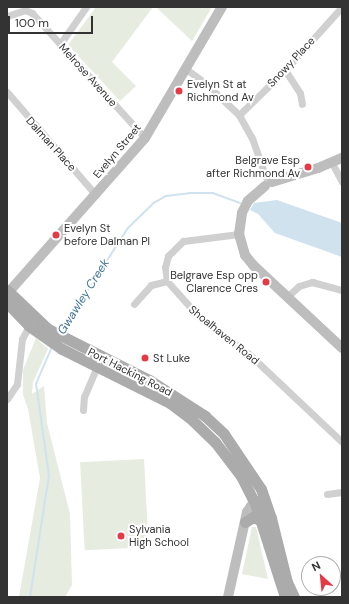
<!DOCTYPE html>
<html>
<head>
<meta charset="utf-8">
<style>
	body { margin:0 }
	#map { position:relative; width:349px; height:604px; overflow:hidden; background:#fff; font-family:"DM Sans",sans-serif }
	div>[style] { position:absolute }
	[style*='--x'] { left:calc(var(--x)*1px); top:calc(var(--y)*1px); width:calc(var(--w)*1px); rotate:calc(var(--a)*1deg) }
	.green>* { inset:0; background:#e6ecdf; transform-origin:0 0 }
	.water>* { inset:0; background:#cfe2ee }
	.stream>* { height:1.5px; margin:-0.75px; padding:0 0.75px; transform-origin:0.75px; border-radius:0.75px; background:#cfe2ee }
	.street>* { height:7px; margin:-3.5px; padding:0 3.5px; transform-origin:3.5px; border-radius:3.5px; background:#d0d0d0 }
	.secondary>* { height:10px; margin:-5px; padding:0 5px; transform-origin:5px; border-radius:5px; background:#bdbdbd }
	.primary>* { height:11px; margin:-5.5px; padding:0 5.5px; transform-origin:5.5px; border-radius:5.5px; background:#ababab }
	.dots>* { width:11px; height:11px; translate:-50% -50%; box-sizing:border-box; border:2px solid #fff; border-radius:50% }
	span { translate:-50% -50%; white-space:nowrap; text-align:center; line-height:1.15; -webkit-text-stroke:4px #fff; paint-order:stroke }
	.street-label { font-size:11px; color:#333 }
	.poi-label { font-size:11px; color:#333 }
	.left { translate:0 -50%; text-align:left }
	.right { translate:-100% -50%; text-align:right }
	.water-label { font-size:12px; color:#3f7597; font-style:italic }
	.frame { position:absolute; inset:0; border:8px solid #333; pointer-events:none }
	.north { position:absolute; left:301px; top:556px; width:40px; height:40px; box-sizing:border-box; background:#fff; border:1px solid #adadad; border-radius:50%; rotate:333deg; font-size:11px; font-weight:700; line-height:16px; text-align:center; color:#333 }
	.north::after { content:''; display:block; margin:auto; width:14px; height:18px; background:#e63946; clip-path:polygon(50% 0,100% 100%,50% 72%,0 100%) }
	.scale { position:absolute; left:8px; top:16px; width:85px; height:18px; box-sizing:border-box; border:2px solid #333; border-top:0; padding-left:5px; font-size:12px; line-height:14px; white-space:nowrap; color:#333; -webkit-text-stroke:3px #fff; paint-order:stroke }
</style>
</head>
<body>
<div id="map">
	<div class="green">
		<div style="clip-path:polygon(96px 7px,153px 7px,112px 62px,136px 86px,120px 101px,68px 45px)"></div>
		<div style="clip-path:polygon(156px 7px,212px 7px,192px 41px)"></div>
		<div style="clip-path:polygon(36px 338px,48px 349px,33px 382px,32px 394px,44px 386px,47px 423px,70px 514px,72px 585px,65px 597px,19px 597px,40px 478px,28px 409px,23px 395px,23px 370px)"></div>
		<div style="left:144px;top:459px;width:88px;height:64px;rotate:87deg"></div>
		<div style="clip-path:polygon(252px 527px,256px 527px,268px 579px,242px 574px)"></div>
	</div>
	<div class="water">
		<div style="clip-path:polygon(277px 200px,342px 223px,342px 257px,275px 233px,258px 214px,250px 210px,254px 203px)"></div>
	</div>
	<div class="stream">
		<div style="--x:61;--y:332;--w:124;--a:-57.2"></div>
		<div style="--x:128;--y:228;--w:36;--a:-44"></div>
		<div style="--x:154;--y:203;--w:14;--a:-30"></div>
		<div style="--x:166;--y:196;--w:23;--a:-7"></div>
		<div style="--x:189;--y:193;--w:24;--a:0"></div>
		<div style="--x:213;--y:193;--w:32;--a:20"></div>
		<div style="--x:30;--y:597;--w:122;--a:-81.1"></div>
		<div style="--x:49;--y:476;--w:93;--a:-98"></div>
		<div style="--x:36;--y:384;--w:40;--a:-66.6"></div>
	</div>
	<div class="street">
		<div style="--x:7;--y:16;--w:19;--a:-18"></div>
		<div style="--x:25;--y:10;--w:8;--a:23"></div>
		<div style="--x:32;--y:13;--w:169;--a:47.9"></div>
		<div style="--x:60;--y:44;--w:45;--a:-54.9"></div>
		<div style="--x:186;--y:69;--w:22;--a:36"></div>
		<div style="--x:204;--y:82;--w:48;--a:43.3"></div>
		<div style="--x:239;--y:115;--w:26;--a:61"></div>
		<div style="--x:252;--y:138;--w:42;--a:70.7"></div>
		<div style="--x:285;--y:70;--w:27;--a:57"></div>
		<div style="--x:300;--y:93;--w:11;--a:80"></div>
		<div style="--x:7;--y:92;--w:136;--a:49.2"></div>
		<div style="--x:239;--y:115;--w:64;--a:-44.4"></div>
		<div style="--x:285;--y:70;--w:85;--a:-47.9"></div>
		<div style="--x:332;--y:163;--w:21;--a:62"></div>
		<div style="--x:239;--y:234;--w:56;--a:172.9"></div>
		<div style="--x:183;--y:241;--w:21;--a:135"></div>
		<div style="--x:168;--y:256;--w:11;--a:105"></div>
		<div style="--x:165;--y:267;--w:14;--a:82"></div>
		<div style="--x:167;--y:281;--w:50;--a:48.3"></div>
		<div style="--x:200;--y:318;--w:62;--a:36.5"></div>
		<div style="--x:250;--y:355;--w:127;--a:43.4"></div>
		<div style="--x:287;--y:297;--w:16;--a:-43"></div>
		<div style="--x:299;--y:286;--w:14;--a:-17"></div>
		<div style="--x:312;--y:282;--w:31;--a:15"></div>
		<div style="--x:134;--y:304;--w:25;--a:-48"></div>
		<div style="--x:151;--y:285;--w:16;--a:-14"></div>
		<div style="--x:7;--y:399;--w:18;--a:-56"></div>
		<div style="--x:17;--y:384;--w:45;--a:-83.7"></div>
		<div style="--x:22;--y:339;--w:15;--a:-62"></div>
		<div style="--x:83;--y:410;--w:13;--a:-86"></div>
		<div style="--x:84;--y:397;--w:33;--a:-67"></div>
		<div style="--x:327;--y:494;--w:15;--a:-8"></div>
	</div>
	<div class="secondary">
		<div style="--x:272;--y:182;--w:48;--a:-16.9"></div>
		<div style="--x:318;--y:168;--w:26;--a:-23"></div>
		<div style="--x:265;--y:186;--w:23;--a:139"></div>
		<div style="--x:248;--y:201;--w:13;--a:117"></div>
		<div style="--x:242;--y:213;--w:21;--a:98"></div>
		<div style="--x:239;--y:234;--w:22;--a:74"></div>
		<div style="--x:245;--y:255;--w:13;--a:51"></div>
		<div style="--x:253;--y:265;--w:122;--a:43"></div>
		<div style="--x:7;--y:294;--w:208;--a:-48.5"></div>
		<div style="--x:145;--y:138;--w:152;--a:-59.6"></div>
		<div style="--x:228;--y:597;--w:87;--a:-77.4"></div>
		<div style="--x:247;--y:512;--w:7;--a:-56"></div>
		<div style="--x:251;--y:506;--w:12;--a:-31"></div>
	</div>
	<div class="primary">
		<div style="--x:7;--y:290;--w:57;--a:43.6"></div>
		<div style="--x:48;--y:329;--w:113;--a:26.8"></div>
		<div style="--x:149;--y:380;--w:67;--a:32.7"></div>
		<div style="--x:205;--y:416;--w:26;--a:43"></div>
		<div style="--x:224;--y:434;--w:66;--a:56.1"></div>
		<div style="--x:261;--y:489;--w:31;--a:71"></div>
		<div style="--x:271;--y:518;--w:66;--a:76"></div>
		<div style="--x:287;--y:582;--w:17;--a:65"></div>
		<div style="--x:7;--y:303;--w:32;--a:46"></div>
		<div style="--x:29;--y:326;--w:40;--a:34.9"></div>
		<div style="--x:62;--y:349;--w:121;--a:26.6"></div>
		<div style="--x:170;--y:403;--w:25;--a:37"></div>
		<div style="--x:190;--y:418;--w:35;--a:44"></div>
		<div style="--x:215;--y:442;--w:43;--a:52.6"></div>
		<div style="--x:241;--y:476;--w:30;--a:63"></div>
		<div style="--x:255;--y:503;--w:99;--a:72.3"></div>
		<div style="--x:245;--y:522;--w:9;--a:-32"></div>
		<div style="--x:253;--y:517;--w:10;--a:24"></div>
	</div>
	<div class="dots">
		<div style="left:179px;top:91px;background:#e63946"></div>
		<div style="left:308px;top:167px;background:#e63946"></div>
		<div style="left:56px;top:235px;background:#e63946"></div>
		<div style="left:266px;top:282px;background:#e63946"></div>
		<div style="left:145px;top:358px;background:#e63946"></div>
		<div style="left:121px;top:536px;background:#e63946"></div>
	</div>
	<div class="street-label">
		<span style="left:291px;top:62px;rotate:-47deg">Snowy Place</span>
		<span style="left:88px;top:75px;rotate:48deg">Melrose Avenue</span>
		<span style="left:51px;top:144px;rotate:48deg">Dalman Place</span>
		<span style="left:117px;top:151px;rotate:-50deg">Evelyn Street</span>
		<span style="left:224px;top:335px;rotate:39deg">Shoalhaven Road</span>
		<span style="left:130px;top:372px;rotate:27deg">Port Hacking Road</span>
	</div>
	<div class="poi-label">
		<span class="left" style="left:187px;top:91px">Evelyn St at<br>Richmond Av</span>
		<span class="right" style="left:300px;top:167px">Belgrave Esp<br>after Richmond Av</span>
		<span class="left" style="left:64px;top:235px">Evelyn St<br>before Dalman Pl</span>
		<span class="right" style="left:258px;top:282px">Belgrave Esp opp<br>Clarence Cres</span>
		<span class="left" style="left:153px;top:358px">St Luke</span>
		<span class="left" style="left:129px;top:536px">Sylvania<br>High School</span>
	</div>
	<div class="water-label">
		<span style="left:84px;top:297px;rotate:-58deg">Gwawley Creek</span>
	</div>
	<div class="frame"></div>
	<div class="north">N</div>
	<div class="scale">100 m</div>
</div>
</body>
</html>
